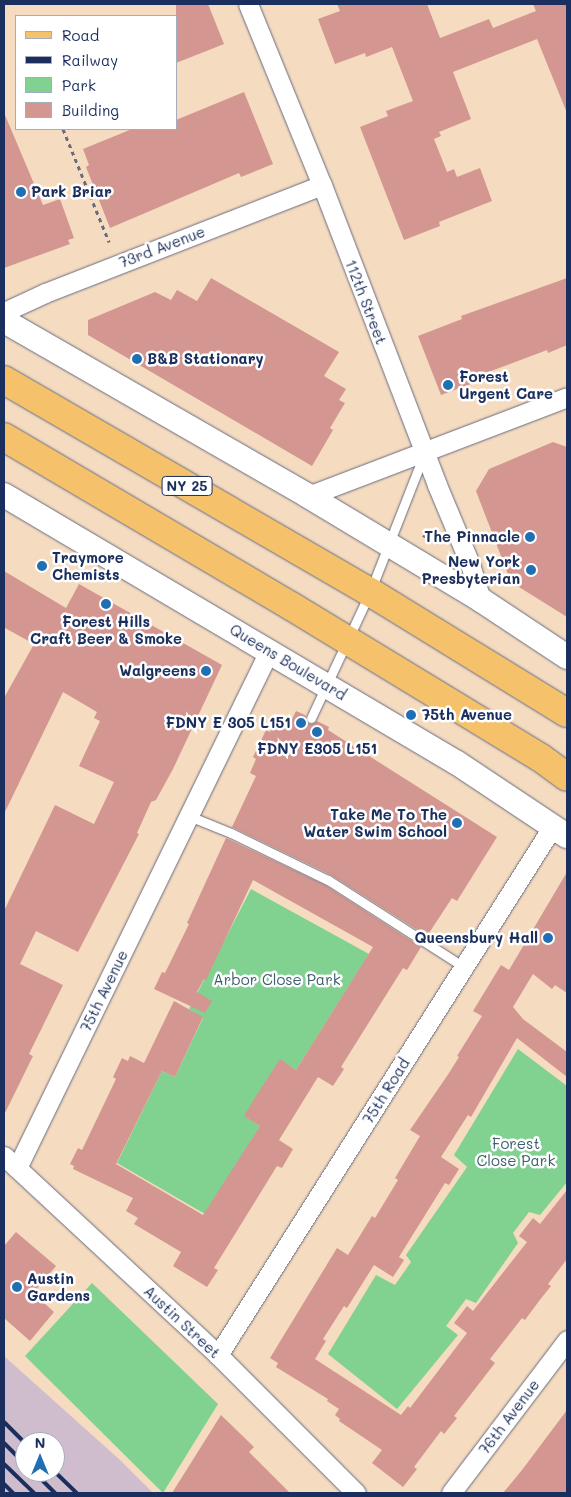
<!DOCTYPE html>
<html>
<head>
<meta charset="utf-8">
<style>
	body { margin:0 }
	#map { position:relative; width:571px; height:1497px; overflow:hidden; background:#f5dbbf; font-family:Mali,sans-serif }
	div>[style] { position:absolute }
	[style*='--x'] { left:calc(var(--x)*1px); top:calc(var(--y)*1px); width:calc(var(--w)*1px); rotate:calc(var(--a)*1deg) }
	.industrial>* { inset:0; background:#cfbdce }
	.green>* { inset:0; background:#81d191 }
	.building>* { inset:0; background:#d49691 }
	.path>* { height:3px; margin-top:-1.5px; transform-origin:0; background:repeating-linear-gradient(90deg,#676b80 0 4px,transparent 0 8px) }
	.roads { filter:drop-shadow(0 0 1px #676b80) drop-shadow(0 0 1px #676b80) }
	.service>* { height:9px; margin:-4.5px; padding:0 4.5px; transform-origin:4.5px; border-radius:4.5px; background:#fff }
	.minor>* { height:19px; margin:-9.5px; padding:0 9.5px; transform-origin:9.5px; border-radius:9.5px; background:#fff }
	.tertiary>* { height:24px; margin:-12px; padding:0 12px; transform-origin:12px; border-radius:12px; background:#fff }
	.primary>* { height:28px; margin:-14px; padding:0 14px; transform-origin:14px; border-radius:14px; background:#f5c16b }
	.rail>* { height:4px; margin:-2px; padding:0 2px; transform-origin:2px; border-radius:2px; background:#1b2f5e }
	.dots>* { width:14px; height:14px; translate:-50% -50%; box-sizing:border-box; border:2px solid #fff; border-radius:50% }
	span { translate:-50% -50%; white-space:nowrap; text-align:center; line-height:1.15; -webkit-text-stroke:5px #fff; paint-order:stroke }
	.shield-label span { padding:1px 4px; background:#fff; border:1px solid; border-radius:4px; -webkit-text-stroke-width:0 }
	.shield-label { font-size:14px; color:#1b2f5e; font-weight:700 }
	.poi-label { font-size:15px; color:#1b2f5e; font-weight:700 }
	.left { translate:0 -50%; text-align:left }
	.right { translate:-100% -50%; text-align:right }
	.street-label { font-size:15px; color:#1b2f5e }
	.park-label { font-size:15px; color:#3a606d }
	.frame { position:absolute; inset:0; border:5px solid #1b2f5e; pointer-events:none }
	.legend { position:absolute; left:15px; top:15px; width:162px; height:115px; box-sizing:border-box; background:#fff; border:1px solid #a4acbf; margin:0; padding:6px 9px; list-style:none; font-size:15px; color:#1b2f5e }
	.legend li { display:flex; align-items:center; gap:10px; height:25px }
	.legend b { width:25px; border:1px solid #a4acbf }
	.north { position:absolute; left:15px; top:1432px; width:50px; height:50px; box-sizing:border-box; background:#fff; border:1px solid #a4acbf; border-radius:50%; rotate:0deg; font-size:14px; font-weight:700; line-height:20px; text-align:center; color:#1b2f5e }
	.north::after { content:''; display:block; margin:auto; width:18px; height:22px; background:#1f6fb2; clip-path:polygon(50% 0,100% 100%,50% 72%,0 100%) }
</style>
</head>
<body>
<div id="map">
	<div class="industrial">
		<div style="clip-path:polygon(evenodd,4px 1356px,120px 1460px,153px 1493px,4px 1493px,4px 1356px,25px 1442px,55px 1442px,55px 1472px,25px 1472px,25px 1442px)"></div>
	</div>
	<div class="green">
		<div style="clip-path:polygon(251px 889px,369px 954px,296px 1070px,280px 1060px,245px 1116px,260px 1126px,205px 1214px,117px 1163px,162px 1071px,175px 1077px,203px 1018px,189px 1009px)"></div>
		<div style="clip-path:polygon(518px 1049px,567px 1086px,567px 1182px,540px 1215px,529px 1212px,513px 1233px,518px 1243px,476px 1303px,466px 1299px,446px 1326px,458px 1335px,397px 1409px,328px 1354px,376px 1275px,395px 1285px,411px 1262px,406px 1255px,467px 1167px,454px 1155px)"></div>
		<div style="clip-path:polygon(92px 1283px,218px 1404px,163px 1493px,25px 1356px)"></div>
	</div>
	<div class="building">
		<div style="clip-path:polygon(176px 4px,208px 4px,224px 44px,176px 63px)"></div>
		<div style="clip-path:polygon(337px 4px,427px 4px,440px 38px,489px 19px,493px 28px,536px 11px,533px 4px,567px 4px,567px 113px,537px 39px,453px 72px,471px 119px,439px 132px,441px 136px,434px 139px,447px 172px,454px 169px,457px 177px,480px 168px,492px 201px,439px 222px,440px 226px,404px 240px,360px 127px,388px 116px,386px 111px,413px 101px,392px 47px,366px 57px,365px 53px,335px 64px,318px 19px,340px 11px)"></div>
		<div style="clip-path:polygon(244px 92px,273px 164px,241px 177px,239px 173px,110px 228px,86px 167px,89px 165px,83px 149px,132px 129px,176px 129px,176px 120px)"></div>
		<div style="clip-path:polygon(5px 115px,43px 205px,60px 199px,74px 238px,68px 240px,70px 244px,4px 268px)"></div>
		<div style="clip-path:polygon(211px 278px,339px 352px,324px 376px,346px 389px,339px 400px,345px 403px,330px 428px,333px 430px,312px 466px,88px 335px,88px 320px,155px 292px,171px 300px,177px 290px,197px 301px)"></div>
		<div style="clip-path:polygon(567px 278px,567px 345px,548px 353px,547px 350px,483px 374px,484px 379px,441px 395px,418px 336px,462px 319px,461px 316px)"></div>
		<div style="clip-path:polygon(553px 442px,567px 447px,567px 617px,511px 582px,476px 491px,489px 469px)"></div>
		<div style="clip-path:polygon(4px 571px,66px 608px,79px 584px,222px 665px,173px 769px,156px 800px,151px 802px,137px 833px,139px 834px,78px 952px,36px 931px,20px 964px,63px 985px,29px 1054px,33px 1056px,4px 1115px,4px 911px,55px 805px,94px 824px,114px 782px,79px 766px,100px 721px,94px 718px,97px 712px,63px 692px,4px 814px,4px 698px,34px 644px,5px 628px)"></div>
		<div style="clip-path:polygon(296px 711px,305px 715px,308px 723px,312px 724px,317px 721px,329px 727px,328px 730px,497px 837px,457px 901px,452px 898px,427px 936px,331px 875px,232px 827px,256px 776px,250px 773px,256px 759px,253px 757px,266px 730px,270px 732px,276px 719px,289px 725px)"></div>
		<div style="clip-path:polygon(226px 838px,325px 885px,421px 947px,407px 970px,403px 968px,341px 1067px,344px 1069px,333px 1086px,318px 1077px,279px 1140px,293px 1149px,282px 1168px,277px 1166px,214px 1268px,218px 1270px,207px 1287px,173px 1266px,181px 1252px,134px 1224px,138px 1218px,126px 1211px,133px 1198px,73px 1169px,74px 1166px,70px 1164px,78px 1148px,82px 1150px,116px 1079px,113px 1077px,122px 1058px,128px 1061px,130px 1056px,144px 1063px,174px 1001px,203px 1017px,175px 1077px,162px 1071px,116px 1164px,203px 1215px,260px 1126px,244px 1116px,256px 1096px,280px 1059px,296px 1070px,373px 947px,253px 880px,206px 980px,204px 979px,197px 992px,212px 1001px,205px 1013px,154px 989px,162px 972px,165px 973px,189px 924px,187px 923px)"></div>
		<div style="clip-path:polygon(567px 872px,567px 993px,555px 985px,552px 989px,533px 974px,513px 1007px,523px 1019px,567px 1052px,567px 1077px,517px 1038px,471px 1117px,468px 1115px,441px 1157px,459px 1169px,449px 1185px,445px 1183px,399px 1257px,404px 1260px,393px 1277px,374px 1265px,347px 1308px,344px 1306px,323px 1339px,326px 1341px,315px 1359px,401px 1415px,408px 1406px,410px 1408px,467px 1333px,454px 1323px,467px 1306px,473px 1311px,527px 1242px,519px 1236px,533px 1218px,540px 1224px,567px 1190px,567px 1259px,548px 1284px,551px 1286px,539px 1301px,525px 1320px,522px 1318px,490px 1359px,495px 1363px,454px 1416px,457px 1418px,444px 1434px,441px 1431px,414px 1467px,417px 1469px,403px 1487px,372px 1463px,382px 1450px,339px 1421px,340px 1419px,335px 1415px,339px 1409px,327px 1401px,328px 1399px,276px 1367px,278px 1363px,270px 1358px,337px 1248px,348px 1255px,372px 1216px,375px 1218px,398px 1180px,395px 1178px,420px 1136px,410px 1130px,449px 1073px,459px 1057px,457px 1056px,482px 1016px,473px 1011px,501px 965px,509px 970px)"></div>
		<div style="clip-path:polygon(16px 1232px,56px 1266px,33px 1293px,54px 1312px,30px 1341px,4px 1318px,4px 1246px)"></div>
		<div style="clip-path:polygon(567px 1410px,567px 1493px,503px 1493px,522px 1470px)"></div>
		<div style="clip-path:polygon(221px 1415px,254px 1447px,249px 1452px,290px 1493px,172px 1493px)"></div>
	</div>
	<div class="path">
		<div style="--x:63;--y:129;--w:122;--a:67.8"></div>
		<div style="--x:423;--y:535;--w:16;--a:30"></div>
	</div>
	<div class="roads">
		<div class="service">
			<div style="--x:311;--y:718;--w:139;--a:-64.9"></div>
			<div style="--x:370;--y:592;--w:145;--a:-68.6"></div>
			<div style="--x:189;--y:816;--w:45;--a:22"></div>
			<div style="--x:231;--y:833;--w:108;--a:25.9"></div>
			<div style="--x:328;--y:880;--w:161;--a:32.6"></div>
		</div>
		<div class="minor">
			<div style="--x:248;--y:4;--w:196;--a:67.8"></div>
			<div style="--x:322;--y:185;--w:321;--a:69"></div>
			<div style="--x:437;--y:485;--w:86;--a:67.3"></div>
			<div style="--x:470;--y:564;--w:38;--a:73"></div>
			<div style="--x:4;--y:312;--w:45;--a:-24.9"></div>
			<div style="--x:45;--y:293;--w:297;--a:-21.3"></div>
			<div style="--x:308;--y:496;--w:277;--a:-20.9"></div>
			<div style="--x:4;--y:1156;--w:292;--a:42.9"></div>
			<div style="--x:218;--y:1355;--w:195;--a:45"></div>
			<div style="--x:17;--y:1168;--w:575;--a:-64.01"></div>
			<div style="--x:218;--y:1355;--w:626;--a:-57.66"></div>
			<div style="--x:451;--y:1493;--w:192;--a:-52.8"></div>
		</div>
		<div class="tertiary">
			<div style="--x:4;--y:321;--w:351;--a:29.9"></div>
			<div style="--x:308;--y:496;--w:202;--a:31"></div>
			<div style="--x:481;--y:600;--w:103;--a:33.5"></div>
			<div style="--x:4;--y:495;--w:526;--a:30.61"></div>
			<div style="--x:457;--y:763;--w:132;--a:33.6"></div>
		</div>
		<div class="primary">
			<div style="--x:4;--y:380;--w:423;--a:30.1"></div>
			<div style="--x:370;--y:592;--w:231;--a:31.6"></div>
			<div style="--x:4;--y:437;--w:333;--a:30.5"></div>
			<div style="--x:291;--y:606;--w:293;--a:31.3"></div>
			<div style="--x:541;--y:758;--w:32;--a:36"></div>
		</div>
	</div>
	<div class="rail">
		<div style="--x:4;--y:1422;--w:30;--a:45"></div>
		<div style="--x:4;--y:1443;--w:30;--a:45"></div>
		<div style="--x:4;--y:1464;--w:42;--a:44"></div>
		<div style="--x:34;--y:1472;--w:30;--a:45"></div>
		<div style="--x:55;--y:1472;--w:30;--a:44"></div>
		<div style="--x:4;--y:1484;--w:13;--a:45"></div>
	</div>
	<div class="dots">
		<div style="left:21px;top:192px;background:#1f6fb2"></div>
		<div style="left:137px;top:359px;background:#1f6fb2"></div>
		<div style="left:448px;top:385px;background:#1f6fb2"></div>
		<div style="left:530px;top:537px;background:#1f6fb2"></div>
		<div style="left:42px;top:566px;background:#1f6fb2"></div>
		<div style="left:531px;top:570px;background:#1f6fb2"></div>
		<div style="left:106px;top:604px;background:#1f6fb2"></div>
		<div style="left:206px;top:671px;background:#1f6fb2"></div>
		<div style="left:411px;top:715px;background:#1f6fb2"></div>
		<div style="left:301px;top:723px;background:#1f6fb2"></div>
		<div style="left:317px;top:732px;background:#1f6fb2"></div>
		<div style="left:457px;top:823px;background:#1f6fb2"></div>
		<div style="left:548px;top:938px;background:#1f6fb2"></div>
		<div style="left:17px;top:1287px;background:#1f6fb2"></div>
	</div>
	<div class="shield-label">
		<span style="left:187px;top:486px">NY 25</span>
	</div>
	<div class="poi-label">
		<span class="left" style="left:31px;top:192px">Park Briar</span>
		<span class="left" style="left:147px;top:359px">B&amp;B Stationary</span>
		<span class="left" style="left:459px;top:385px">Forest<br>Urgent Care</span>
		<span class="right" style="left:520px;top:537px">The Pinnacle</span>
		<span class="left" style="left:52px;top:566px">Traymore<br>Chemists</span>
		<span class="right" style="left:520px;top:570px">New York<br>Presbyterian</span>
		<span style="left:106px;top:630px">Forest Hills<br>Craft Beer &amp; Smoke</span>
		<span class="right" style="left:196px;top:671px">Walgreens</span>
		<span class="left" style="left:422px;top:715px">75th Avenue</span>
		<span class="right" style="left:291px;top:723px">FDNY E 305 L151</span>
		<span style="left:317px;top:749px">FDNY E305 L151</span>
		<span class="right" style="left:447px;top:823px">Take Me To The<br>Water Swim School</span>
		<span class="right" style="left:538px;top:938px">Queensbury Hall</span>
		<span class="left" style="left:27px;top:1287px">Austin<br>Gardens</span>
	</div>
	<div class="street-label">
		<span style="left:162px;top:247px;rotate:-21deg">73rd Avenue</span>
		<span style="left:366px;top:302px;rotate:69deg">112th Street</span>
		<span style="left:288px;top:662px;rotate:31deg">Queens Boulevard</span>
		<span style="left:104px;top:991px;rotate:-64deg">75th Avenue</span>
		<span style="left:386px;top:1091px;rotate:-58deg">75th Road</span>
		<span style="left:182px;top:1322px;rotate:43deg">Austin Street</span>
		<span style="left:509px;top:1417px;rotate:-53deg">76th Avenue</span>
	</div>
	<div class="park-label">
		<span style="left:277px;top:980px">Arbor Close Park</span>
		<span style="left:516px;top:1152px">Forest<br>Close Park</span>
	</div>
	<div class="frame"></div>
	<ul class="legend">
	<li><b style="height:6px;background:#f5c16b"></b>Road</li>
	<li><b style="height:6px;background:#1b2f5e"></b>Railway</li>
	<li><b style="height:14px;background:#81d191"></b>Park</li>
	<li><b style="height:14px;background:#d49691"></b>Building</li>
	</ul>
	<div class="north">N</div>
</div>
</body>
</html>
